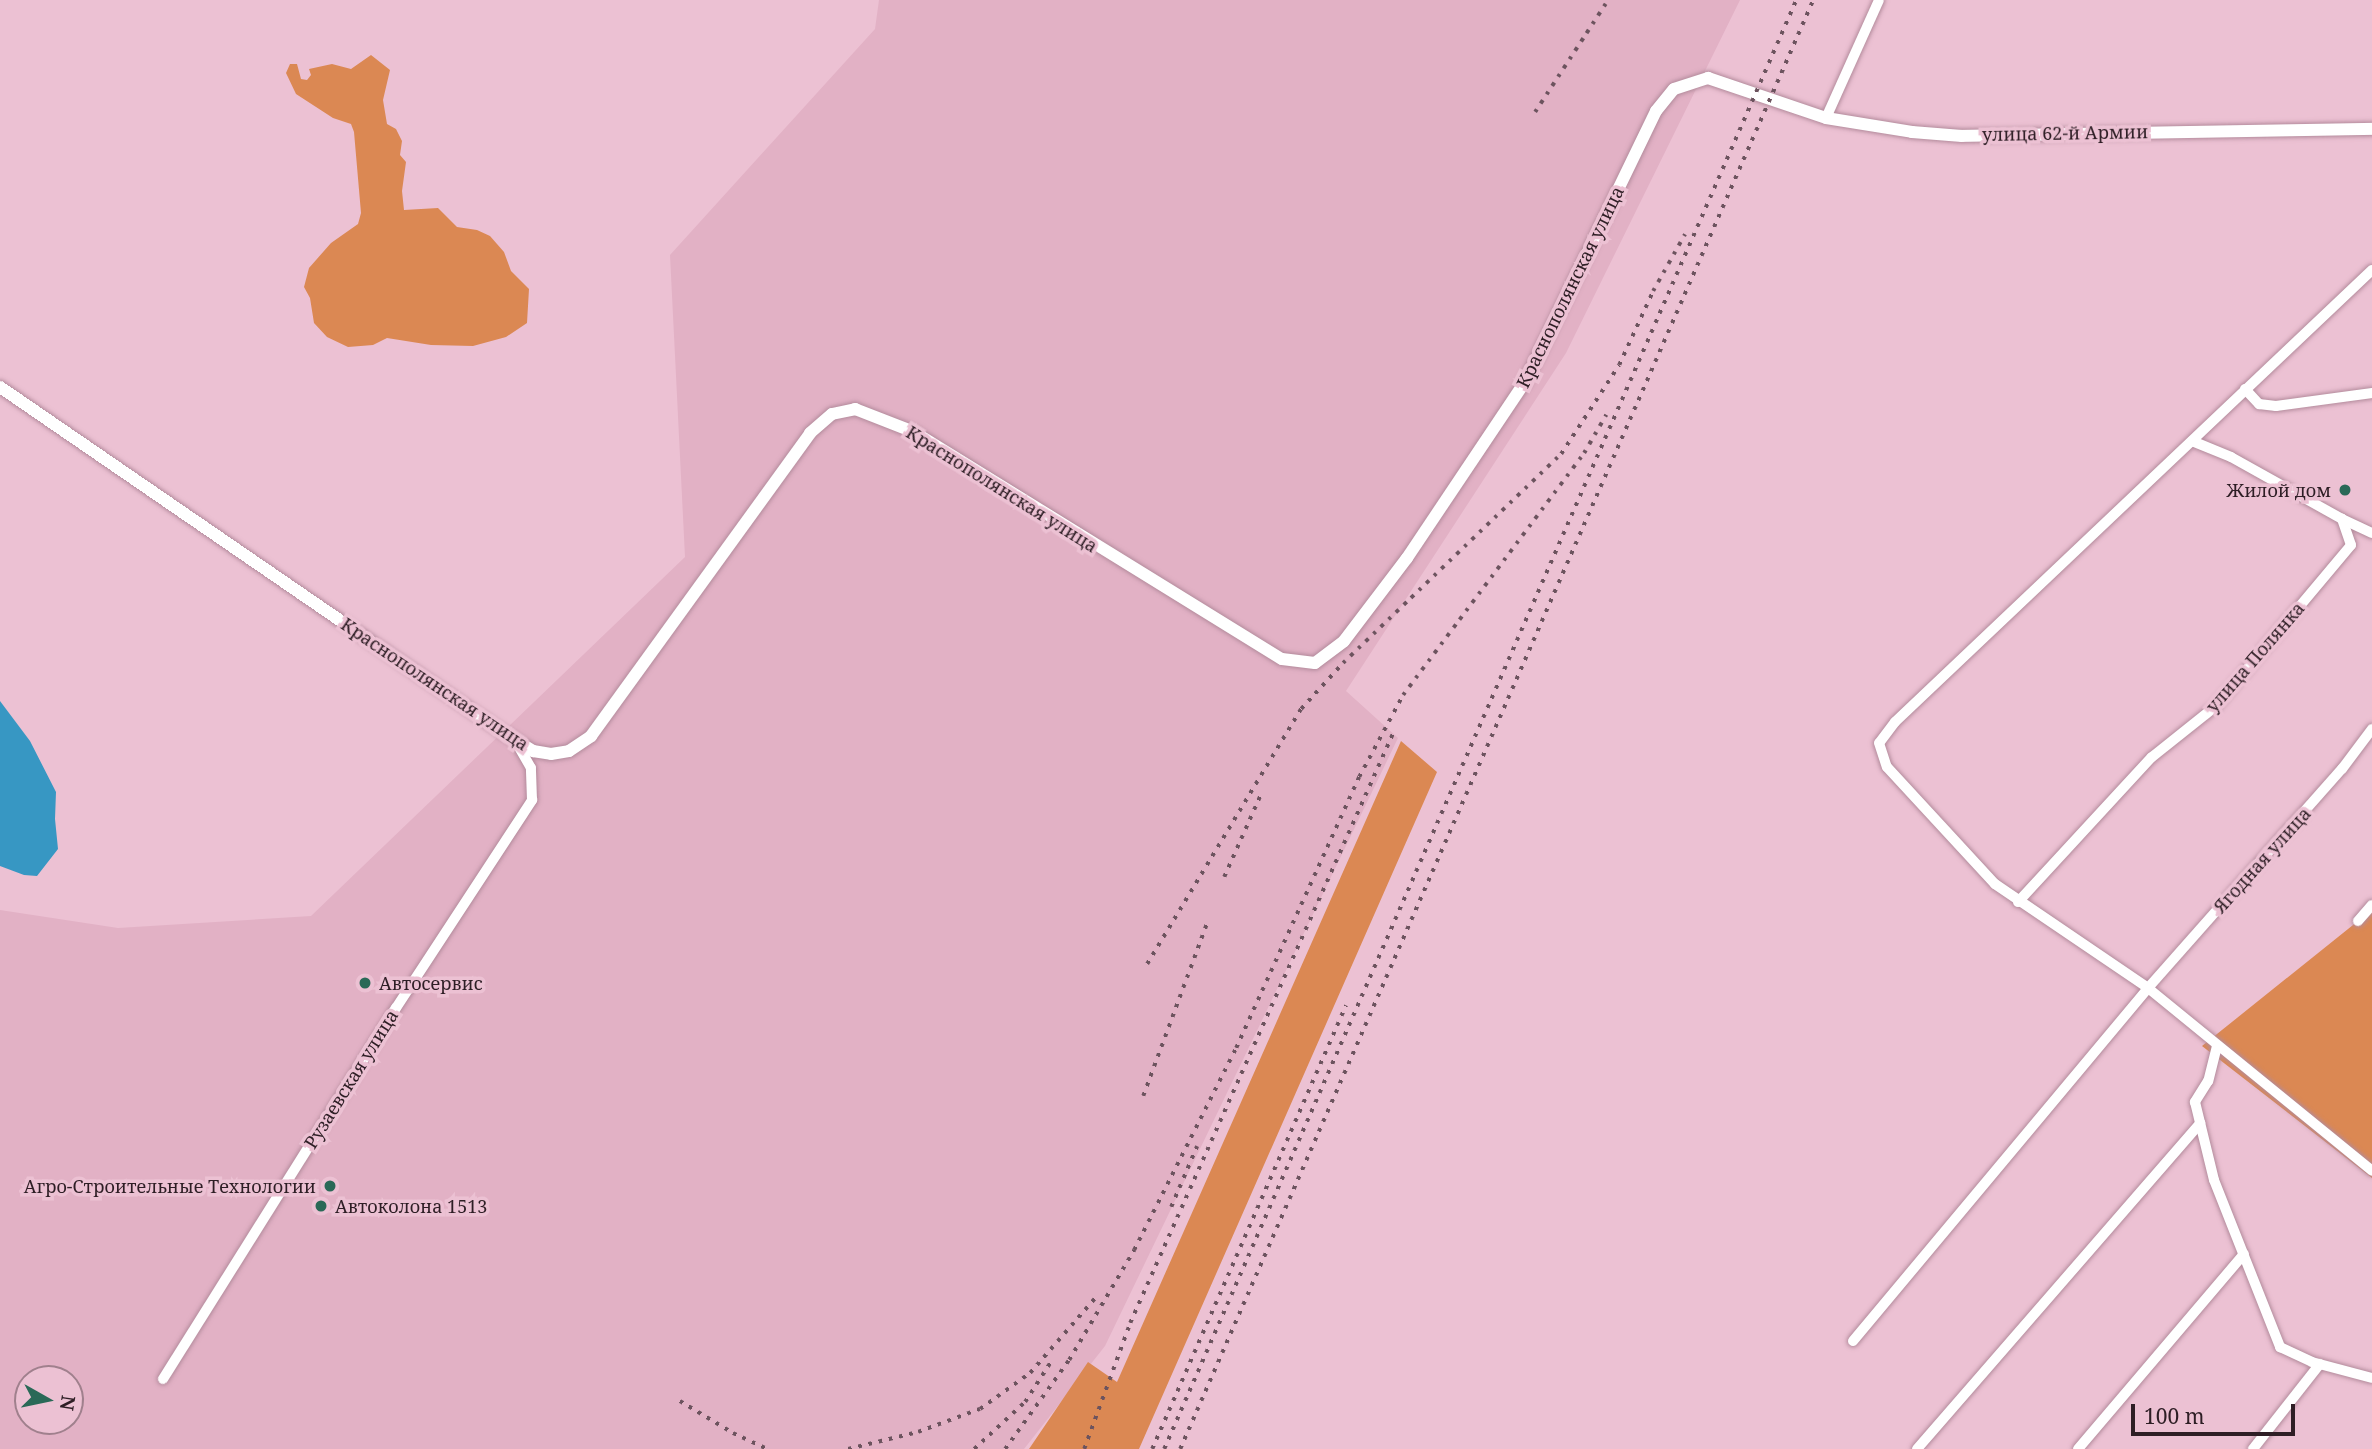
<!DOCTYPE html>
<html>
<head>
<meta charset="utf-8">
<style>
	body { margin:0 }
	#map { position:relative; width:2372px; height:1449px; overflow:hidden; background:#ecc1d3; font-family:"Noto Serif",serif }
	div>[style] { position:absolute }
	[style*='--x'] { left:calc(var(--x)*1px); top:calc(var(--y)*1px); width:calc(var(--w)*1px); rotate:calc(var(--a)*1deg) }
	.built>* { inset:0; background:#e2b1c5 }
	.green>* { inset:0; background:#db8853 }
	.water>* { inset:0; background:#3797c3 }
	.roads { filter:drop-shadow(0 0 2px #b38b9c) drop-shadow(0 0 2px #b38b9c) }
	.minor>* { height:10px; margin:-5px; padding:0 5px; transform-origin:5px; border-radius:5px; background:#fff }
	.tertiary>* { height:12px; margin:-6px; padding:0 6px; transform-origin:6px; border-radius:6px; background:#fff }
	.rail>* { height:3.5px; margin-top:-1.75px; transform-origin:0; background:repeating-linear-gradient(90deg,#6c535e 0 3.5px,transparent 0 10.5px) }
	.dots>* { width:19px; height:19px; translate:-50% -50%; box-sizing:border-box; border:4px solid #ecc1d3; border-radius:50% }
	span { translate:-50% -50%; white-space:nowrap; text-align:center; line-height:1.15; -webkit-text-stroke:7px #ecc1d3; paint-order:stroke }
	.street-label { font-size:18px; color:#2e1e25 }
	.poi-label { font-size:18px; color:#2e1e25 }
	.right { translate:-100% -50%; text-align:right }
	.left { translate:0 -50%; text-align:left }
	.north { position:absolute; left:14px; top:1365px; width:70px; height:70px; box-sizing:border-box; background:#ecc1d3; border:2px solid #a0808d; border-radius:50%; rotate:99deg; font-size:19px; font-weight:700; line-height:28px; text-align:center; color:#2e1e25 }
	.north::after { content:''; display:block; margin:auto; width:24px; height:32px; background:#2a6957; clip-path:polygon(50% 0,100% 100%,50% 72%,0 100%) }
	.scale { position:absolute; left:2131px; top:1404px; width:164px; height:32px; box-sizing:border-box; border:4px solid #2e1e25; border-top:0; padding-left:9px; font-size:21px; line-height:24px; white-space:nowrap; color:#2e1e25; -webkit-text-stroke:5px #ecc1d3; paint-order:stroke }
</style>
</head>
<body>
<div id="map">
	<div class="built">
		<div style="clip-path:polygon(evenodd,879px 0,1740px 0,1566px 353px,1346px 691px,1398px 738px,1105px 1346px,1024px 1449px,0 1449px,0 910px,118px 928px,311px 916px,685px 557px,670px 255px,875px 29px,879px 0,28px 1379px,70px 1379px,70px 1421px,28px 1421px,28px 1379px)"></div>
	</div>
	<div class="green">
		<div style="clip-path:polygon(371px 55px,390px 70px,383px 100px,387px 124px,396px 129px,402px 141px,400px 155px,406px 162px,402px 191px,404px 210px,438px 208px,457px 227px,477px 230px,490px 236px,504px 252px,511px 271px,529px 289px,527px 323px,506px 337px,473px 346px,431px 345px,387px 338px,373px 345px,348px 347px,327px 337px,314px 323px,310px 298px,304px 287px,309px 268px,331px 243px,358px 224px,361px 213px,354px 132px,351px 124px,333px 118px,296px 94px,286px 73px,290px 64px,297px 64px,301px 79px,307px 80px,311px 75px,309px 69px,332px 64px,351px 69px)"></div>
		<div style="clip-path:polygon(1401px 741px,1437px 772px,1139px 1449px,1029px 1449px,1088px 1362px,1117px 1382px)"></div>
		<div style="clip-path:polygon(2372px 905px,2372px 1178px,2202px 1046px,2358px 921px)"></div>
	</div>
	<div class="water">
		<div style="clip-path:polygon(0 701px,30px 741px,56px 792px,55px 819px,58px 849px,37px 876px,24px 875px,0 866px)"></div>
	</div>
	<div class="roads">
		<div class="minor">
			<div style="--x:1826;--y:118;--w:129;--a:-65.8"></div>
			<div style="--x:2372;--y:270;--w:657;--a:136.54"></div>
			<div style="--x:1895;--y:722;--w:26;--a:127"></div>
			<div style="--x:1879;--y:743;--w:25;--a:72"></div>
			<div style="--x:1887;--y:767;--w:159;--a:47.3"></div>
			<div style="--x:1995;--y:884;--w:185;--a:34.2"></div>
			<div style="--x:2148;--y:988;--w:289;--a:39.2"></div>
			<div style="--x:2245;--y:389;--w:21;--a:47"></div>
			<div style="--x:2259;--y:404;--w:17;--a:7"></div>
			<div style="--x:2276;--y:406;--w:97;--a:-7.7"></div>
			<div style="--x:2192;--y:441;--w:42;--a:22.3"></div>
			<div style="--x:2231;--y:457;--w:127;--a:29.2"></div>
			<div style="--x:2342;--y:519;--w:33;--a:25"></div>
			<div style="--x:2018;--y:902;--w:197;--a:-47.3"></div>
			<div style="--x:2152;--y:757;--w:82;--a:-38.6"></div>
			<div style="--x:2216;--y:706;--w:210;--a:-50"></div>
			<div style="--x:2351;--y:545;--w:28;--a:-109"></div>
			<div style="--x:2358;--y:921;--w:21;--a:-49"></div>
			<div style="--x:2217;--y:1046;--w:36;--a:104"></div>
			<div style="--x:2208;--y:1081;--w:25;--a:122"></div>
			<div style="--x:2195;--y:1102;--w:80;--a:76.3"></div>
			<div style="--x:2214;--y:1180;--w:180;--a:68.4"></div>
			<div style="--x:2280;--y:1347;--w:35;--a:25"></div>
			<div style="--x:2312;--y:1362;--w:62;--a:14.9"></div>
			<div style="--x:1853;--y:1341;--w:460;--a:-50.1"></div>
			<div style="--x:2148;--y:988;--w:293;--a:-48.5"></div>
			<div style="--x:2342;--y:769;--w:50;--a:-53.1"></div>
			<div style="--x:163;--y:1379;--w:438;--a:-57.9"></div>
			<div style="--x:396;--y:1008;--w:249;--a:-56.8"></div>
			<div style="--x:532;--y:800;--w:32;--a:-92"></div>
			<div style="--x:531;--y:768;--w:32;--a:-120"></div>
			<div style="--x:1917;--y:1449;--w:432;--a:-49"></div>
			<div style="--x:2078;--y:1449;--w:256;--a:-49.6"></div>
			<div style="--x:2253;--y:1449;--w:108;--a:-51.8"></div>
		</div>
		<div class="tertiary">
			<div style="--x:0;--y:387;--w:608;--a:34.47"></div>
			<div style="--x:501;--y:731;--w:38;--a:32"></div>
			<div style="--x:533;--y:751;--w:18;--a:9"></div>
			<div style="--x:551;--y:754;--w:18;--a:-9"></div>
			<div style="--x:569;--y:751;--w:27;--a:-34"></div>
			<div style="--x:591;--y:736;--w:374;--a:-54.1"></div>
			<div style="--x:810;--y:433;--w:29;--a:-41"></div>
			<div style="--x:832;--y:414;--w:24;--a:-12"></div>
			<div style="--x:855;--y:409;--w:63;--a:21.3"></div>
			<div style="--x:914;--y:432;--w:432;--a:31.7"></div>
			<div style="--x:1282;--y:659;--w:33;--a:7"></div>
			<div style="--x:1315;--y:663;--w:36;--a:-37"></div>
			<div style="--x:1344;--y:641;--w:104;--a:-52.8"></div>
			<div style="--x:1407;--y:558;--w:212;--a:-56.2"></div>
			<div style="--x:1525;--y:382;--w:301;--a:-64.2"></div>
			<div style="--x:1656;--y:111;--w:28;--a:-51"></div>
			<div style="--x:1674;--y:89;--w:36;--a:-18"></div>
			<div style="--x:1708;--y:78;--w:125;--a:18.7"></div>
			<div style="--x:1826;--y:118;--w:87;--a:9.2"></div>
			<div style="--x:1912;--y:132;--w:50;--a:4.6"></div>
			<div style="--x:1962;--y:136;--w:410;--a:-1"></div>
		</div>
	</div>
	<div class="rail">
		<div style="--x:1535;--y:112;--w:134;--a:-56.9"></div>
		<div style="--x:1224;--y:877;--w:91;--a:-66"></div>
		<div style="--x:1147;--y:964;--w:298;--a:-58.9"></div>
		<div style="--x:1301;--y:709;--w:62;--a:-47.6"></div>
		<div style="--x:1343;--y:663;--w:302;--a:-43.8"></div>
		<div style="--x:1561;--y:454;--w:106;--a:-56.9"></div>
		<div style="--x:1619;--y:365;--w:81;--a:-65.3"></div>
		<div style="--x:1653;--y:291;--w:65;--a:-60.7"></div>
		<div style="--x:1143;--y:1096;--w:184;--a:-69.7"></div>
		<div style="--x:1171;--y:1207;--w:66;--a:-66.9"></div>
		<div style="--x:680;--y:1401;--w:62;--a:31.1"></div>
		<div style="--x:733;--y:1433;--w:38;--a:25"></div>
		<div style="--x:848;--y:1449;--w:72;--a:-13.7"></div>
		<div style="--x:918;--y:1432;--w:66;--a:-20.4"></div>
		<div style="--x:980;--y:1409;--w:62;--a:-35.8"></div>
		<div style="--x:1030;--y:1373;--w:102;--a:-49"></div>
		<div style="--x:974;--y:1449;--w:69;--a:-42.7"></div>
		<div style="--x:1025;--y:1402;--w:50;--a:-57.3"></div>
		<div style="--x:1005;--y:1449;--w:110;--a:-54.3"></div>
		<div style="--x:1069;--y:1360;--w:128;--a:-59.4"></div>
		<div style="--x:1134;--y:1250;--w:226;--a:-63.2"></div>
		<div style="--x:1236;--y:1048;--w:298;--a:-65.6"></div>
		<div style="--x:1359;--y:777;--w:93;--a:-61.8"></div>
		<div style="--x:1403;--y:695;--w:302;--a:-53.2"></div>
		<div style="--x:1584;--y:453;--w:44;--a:-59.9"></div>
		<div style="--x:1084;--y:1449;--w:134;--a:-69.9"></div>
		<div style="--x:1130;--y:1323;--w:646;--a:-65.97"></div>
		<div style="--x:1152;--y:1449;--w:484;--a:-66.4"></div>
		<div style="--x:1164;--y:1449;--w:1581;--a:-66.43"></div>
		<div style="--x:1180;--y:1449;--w:1581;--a:-66.4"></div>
	</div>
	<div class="dots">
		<div style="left:2345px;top:490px;background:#2a6957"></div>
		<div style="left:365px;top:983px;background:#2a6957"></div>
		<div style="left:330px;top:1186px;background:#2a6957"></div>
		<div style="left:321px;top:1206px;background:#2a6957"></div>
	</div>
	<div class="street-label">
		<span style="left:2065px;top:133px;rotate:-1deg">улица 62-й Армии</span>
		<span style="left:1570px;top:287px;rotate:-64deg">Краснополянская улица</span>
		<span style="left:1002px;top:489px;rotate:32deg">Краснополянская улица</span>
		<span style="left:2255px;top:657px;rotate:-49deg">улица Полянка</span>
		<span style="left:435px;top:684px;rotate:34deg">Краснополянская улица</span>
		<span style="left:2262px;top:860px;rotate:-48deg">Ягодная улица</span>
		<span style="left:351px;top:1079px;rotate:-58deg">Рузаевская улица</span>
	</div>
	<div class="poi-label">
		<span class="right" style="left:2331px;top:490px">Жилой дом</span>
		<span class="left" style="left:379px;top:983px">Автосервис</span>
		<span class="right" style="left:316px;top:1186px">Агро-Строительные Технологии</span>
		<span class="left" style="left:335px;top:1206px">Автоколона 1513</span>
	</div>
	<div class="north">N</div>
	<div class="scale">100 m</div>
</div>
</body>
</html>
